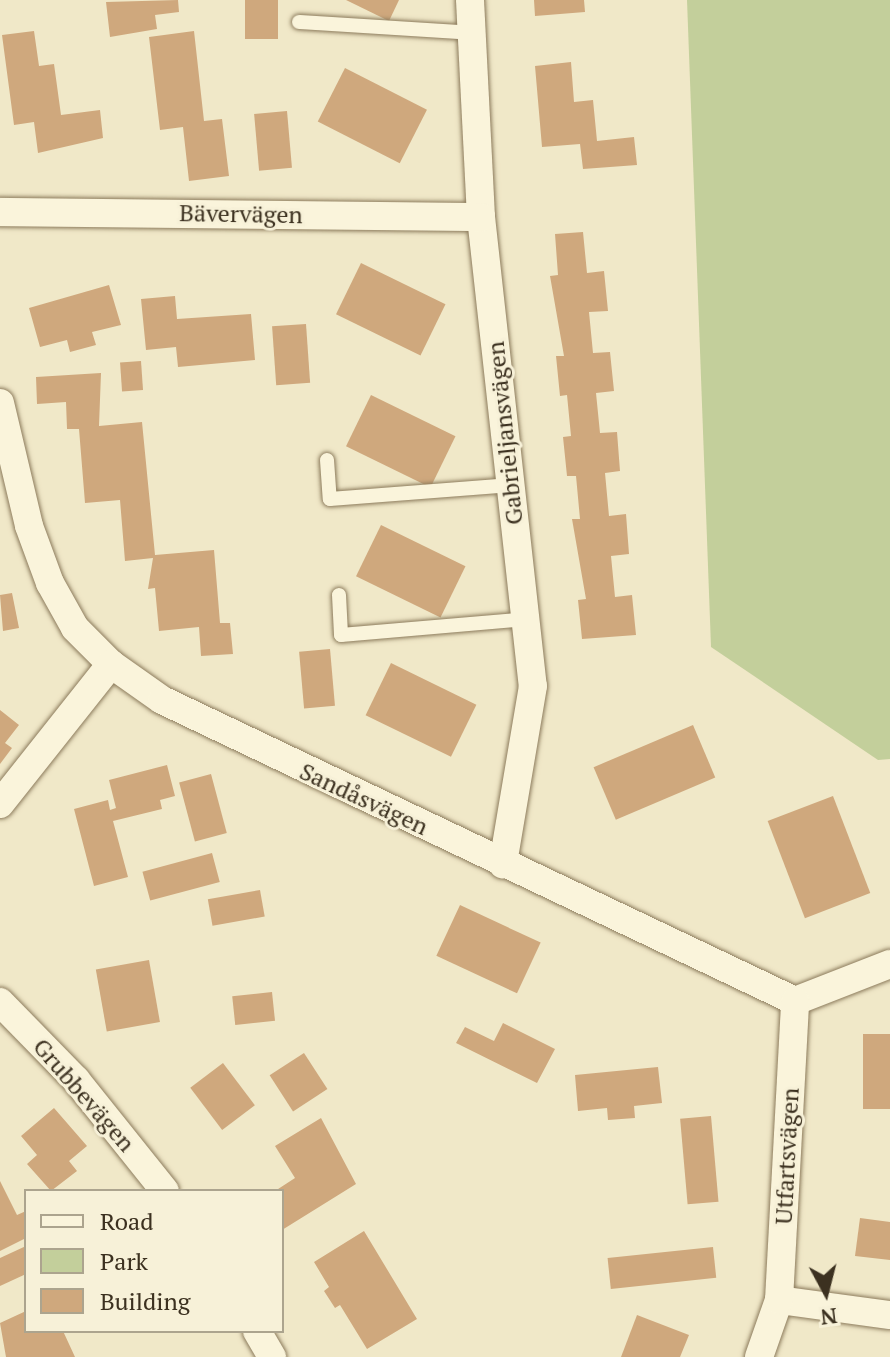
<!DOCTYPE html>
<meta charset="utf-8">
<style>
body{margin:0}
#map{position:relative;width:890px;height:1357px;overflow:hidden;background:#f0e8c8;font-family:"PT Serif",serif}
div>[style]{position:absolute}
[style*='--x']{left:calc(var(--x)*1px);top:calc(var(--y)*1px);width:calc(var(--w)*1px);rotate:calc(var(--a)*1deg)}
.green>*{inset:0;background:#c3cf9b}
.building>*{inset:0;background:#cfa87d;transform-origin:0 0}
.roads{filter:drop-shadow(0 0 2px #8c7b5c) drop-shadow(0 0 2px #8c7b5c)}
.service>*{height:14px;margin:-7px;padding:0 7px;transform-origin:7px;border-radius:7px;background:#faf4db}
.minor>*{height:28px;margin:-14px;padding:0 14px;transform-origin:14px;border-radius:14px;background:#faf4db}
span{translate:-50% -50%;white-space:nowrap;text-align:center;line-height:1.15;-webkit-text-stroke:6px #f7f1d8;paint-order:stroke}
.street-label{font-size:24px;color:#3c3120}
.legend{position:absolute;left:24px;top:1189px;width:260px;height:144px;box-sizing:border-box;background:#f7f1d8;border:2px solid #aca48e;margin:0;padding:10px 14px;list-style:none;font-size:24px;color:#3c3120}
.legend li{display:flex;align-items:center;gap:16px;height:40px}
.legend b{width:40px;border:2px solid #aca48e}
.north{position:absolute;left:786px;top:1253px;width:80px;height:80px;-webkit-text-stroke:6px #f7f1d8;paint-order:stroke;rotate:173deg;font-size:22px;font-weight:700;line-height:32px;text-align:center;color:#3c3120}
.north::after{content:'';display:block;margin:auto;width:28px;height:36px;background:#3c3120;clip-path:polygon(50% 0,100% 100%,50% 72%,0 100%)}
</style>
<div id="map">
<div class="green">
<i style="clip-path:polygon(687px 0,890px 0,890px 759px,878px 760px,711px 647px)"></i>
</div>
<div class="building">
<i style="clip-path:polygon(178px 0,179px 12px,155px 15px,157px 29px,110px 37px,106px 2px)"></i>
<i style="left:245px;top:0;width:33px;height:39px"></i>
<i style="clip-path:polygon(346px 0,399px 0,389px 21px)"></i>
<i style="clip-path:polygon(534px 0,584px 0,585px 12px,535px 16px)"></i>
<i style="clip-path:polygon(34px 31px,39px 66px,54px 64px,61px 115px,100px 110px,103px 138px,38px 153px,34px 122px,14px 125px,2px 35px)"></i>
<i style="clip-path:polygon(194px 31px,204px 121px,222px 119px,229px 176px,189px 181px,183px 127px,160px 130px,149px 37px)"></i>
<i style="clip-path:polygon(571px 62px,574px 102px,593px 100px,597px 141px,634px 137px,637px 165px,583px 169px,580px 144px,542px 147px,535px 66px)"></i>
<i style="left:345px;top:68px;width:92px;height:60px;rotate:27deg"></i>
<i style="left:287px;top:111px;width:57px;height:33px;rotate:85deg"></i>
<i style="clip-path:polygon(583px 232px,587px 273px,604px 271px,608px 311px,589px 312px,593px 353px,610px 352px,614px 391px,596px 393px,600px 433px,617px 432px,620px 471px,605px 473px,609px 516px,626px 514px,629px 554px,611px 556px,615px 597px,632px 595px,636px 635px,582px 639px,578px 600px,586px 599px,572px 519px,580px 519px,576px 476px,567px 476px,563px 437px,571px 436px,567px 395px,560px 396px,556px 356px,564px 356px,550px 276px,558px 275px,555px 234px)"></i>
<i style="left:361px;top:263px;width:94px;height:57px;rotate:26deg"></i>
<i style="clip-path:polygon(109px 285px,121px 325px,92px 332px,96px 345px,70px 352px,67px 340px,40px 347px,29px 308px)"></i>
<i style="clip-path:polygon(175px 296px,177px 319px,251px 314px,255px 360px,178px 367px,176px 347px,146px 350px,141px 299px)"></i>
<i style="left:306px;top:324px;width:59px;height:34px;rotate:86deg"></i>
<i style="left:141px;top:361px;width:29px;height:21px;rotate:86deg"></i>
<i style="clip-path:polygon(101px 373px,99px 426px,142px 422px,155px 555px,214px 550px,220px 623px,230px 623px,233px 654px,201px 656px,199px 627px,159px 631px,155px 588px,148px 589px,153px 558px,125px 561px,120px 500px,85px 503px,79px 429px,67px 429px,66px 402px,37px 404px,36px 377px)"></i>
<i style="left:371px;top:395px;width:94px;height:57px;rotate:26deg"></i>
<i style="left:381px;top:525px;width:94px;height:57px;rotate:26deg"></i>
<i style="clip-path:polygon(12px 593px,19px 628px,3px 631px,0 595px)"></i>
<i style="left:330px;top:649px;width:57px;height:31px;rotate:85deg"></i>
<i style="left:391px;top:663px;width:95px;height:58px;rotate:26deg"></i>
<i style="clip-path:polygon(0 710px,19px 725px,5px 743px,12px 748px,0 764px)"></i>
<i style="left:693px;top:725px;width:57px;height:108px;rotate:67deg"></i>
<i style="clip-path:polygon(167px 765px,175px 796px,160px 800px,162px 809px,113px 821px,128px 877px,94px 886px,74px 809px,108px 800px,110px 810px,116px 808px,109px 780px)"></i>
<i style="left:211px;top:774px;width:61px;height:33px;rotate:75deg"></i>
<i style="left:833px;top:796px;width:104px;height:70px;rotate:69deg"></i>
<i style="left:212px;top:853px;width:30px;height:72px;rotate:75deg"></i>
<i style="left:260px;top:890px;width:27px;height:53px;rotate:80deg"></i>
<i style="left:460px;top:905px;width:89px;height:56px;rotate:25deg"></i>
<i style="left:149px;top:960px;width:63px;height:54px;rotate:80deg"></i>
<i style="left:272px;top:992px;width:29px;height:40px;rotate:84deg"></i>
<i style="clip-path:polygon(503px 1023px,555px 1049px,537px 1083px,456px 1043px,465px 1027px,494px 1041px)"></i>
<i style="left:863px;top:1034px;width:27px;height:75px"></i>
<i style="left:304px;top:1053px;width:43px;height:41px;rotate:57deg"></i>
<i style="left:223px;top:1063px;width:53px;height:41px;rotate:53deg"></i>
<i style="clip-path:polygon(658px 1067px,662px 1103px,634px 1106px,635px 1118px,608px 1120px,607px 1108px,578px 1111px,575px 1075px)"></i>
<i style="clip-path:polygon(54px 1108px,87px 1146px,69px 1161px,77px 1171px,51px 1191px,27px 1164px,37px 1155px,21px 1136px)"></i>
<i style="left:711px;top:1116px;width:86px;height:31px;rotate:85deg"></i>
<i style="clip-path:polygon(321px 1118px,356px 1184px,282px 1230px,282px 1191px,275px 1191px,295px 1178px,275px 1146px)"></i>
<i style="clip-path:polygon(0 1181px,17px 1215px,26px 1211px,26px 1238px,0 1251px)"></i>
<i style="clip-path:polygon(860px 1218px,890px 1222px,890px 1260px,855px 1256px)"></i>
<i style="clip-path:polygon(364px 1231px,417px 1319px,367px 1349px,340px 1305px,335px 1308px,324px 1291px,329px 1287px,314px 1262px)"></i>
<i style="clip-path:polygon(26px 1246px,26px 1274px,0 1286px,0 1258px)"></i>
<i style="left:713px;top:1247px;width:31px;height:106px;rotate:84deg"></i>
<i style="clip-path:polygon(26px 1311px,26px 1331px,63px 1331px,75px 1357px,6px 1357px,0 1323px)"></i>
<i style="clip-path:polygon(637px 1315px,689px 1335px,680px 1357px,621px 1357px)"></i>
</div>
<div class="roads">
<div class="service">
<i style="--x:299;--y:22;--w:173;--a:3.6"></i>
<i style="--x:327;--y:460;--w:39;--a:86"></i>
<i style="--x:330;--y:499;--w:182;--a:-4.4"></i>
<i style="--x:339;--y:595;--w:40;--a:87.1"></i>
<i style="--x:341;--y:635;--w:186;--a:-4.9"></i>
</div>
<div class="minor">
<i style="--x:470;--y:0;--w:217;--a:87.1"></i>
<i style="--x:481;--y:217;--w:472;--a:83.7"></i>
<i style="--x:533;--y:686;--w:181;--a:99.6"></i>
<i style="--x:0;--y:212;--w:481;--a:0.6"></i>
<i style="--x:0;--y:403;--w:126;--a:76.7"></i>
<i style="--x:29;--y:526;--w:61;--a:69.8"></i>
<i style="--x:50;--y:583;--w:51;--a:60.9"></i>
<i style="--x:75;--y:628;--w:51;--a:45"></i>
<i style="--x:111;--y:664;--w:62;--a:35.2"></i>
<i style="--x:162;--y:700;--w:701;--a:25.43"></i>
<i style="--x:795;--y:1001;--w:102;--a:-21.3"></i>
<i style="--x:0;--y:804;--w:179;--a:-51.6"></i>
<i style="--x:0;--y:1002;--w:109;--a:45.7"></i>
<i style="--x:76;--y:1080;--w:142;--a:51.3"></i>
<i style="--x:779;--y:1300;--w:112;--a:7.7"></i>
<i style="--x:257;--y:1331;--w:30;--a:60"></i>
<i style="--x:759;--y:1357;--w:60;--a:-70.7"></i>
<i style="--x:779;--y:1300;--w:299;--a:-86.9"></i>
</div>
</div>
<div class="street-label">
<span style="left:241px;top:214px;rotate:1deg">Bävervägen</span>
<span style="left:505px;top:433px;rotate:-96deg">Gabrieljansvägen</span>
<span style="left:364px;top:799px;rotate:25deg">Sandåsvägen</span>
<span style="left:84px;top:1095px;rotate:49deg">Grubbevägen</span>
<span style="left:787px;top:1156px;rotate:-87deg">Utfartsvägen</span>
</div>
<ul class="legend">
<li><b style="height:10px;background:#faf4db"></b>Road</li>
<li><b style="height:22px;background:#c3cf9b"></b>Park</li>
<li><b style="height:22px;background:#cfa87d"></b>Building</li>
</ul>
<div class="north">N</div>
</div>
